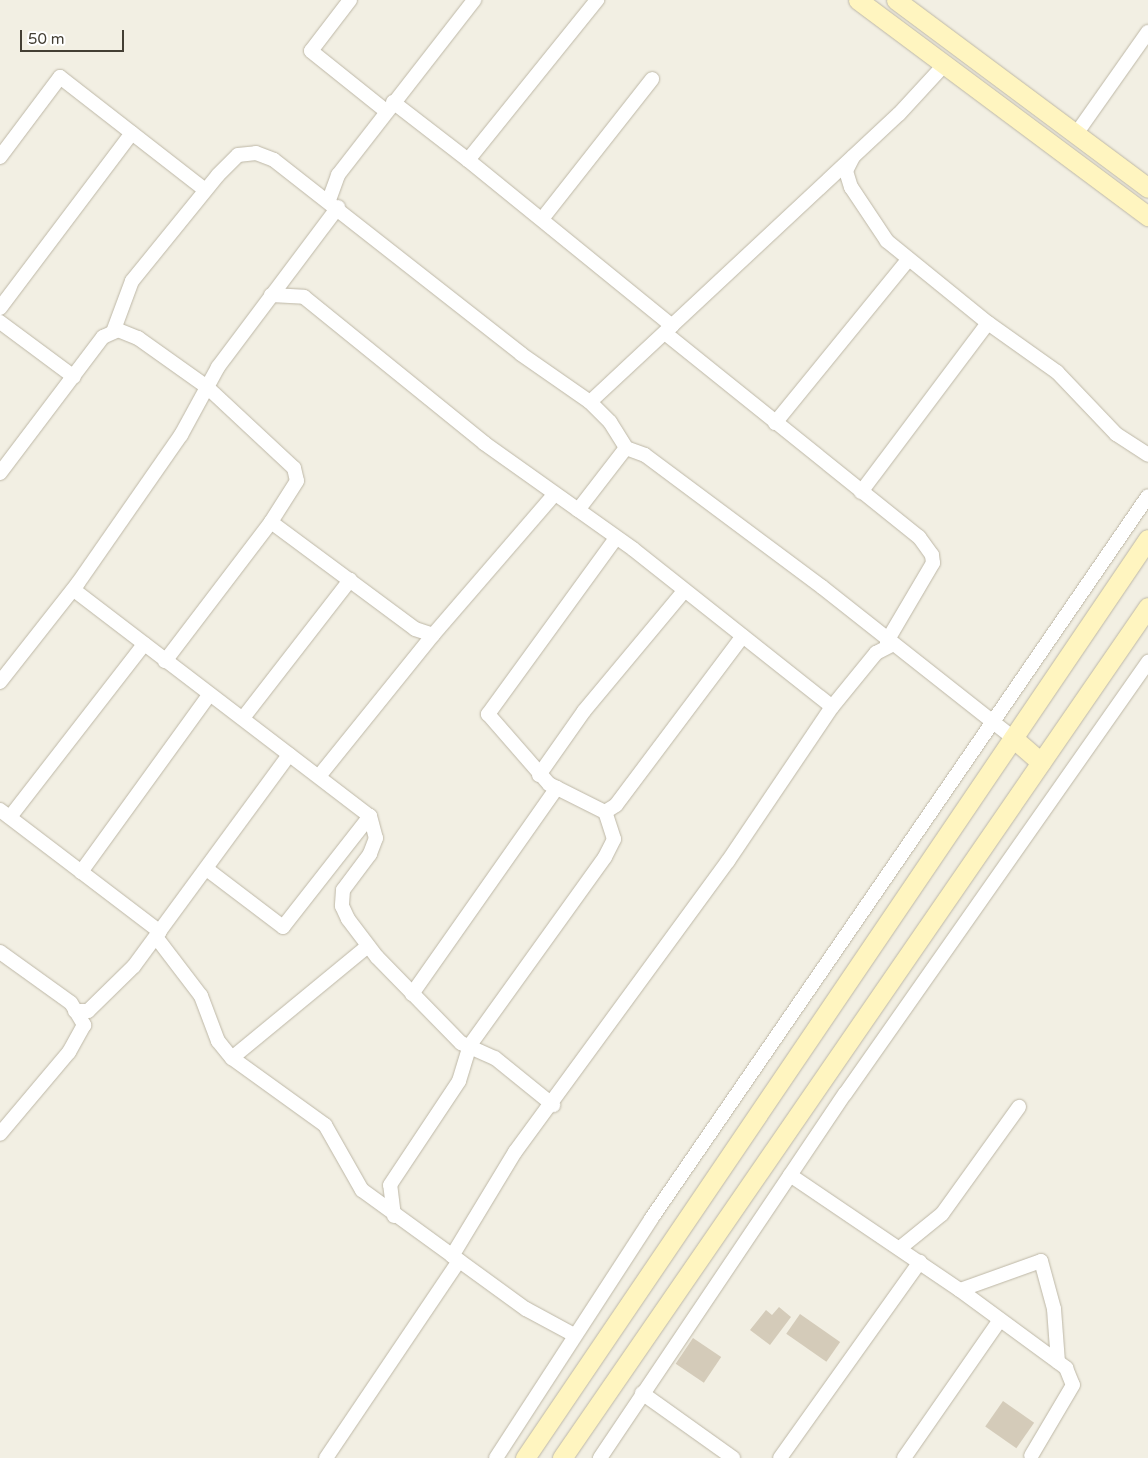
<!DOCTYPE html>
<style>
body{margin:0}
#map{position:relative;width:1148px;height:1458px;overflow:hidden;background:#f2efe3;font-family:"Varela Round",sans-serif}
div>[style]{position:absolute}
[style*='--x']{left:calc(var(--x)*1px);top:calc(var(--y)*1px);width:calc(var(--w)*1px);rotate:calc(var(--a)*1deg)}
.building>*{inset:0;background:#d4cbb9;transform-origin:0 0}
.roads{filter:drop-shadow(0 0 1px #bdb7a6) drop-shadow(0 0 1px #bdb7a6)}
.street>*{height:14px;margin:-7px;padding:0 7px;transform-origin:7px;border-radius:7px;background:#fff}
.secondary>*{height:19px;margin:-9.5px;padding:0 9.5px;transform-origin:9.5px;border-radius:9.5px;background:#fff5c0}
span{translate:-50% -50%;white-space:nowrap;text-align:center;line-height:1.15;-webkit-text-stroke:4px #fff;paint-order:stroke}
.scale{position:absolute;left:20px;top:30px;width:104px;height:22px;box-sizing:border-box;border:2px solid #443f34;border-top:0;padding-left:6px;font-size:15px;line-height:18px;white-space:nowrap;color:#443f34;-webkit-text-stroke:4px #fff;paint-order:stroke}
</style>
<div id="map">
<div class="building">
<i style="clip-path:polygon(779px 1307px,791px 1317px,770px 1345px,750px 1330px,766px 1310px,772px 1315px)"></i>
<i style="left:800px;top:1314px;width:49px;height:24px;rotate:35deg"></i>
<i style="left:693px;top:1338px;width:34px;height:31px;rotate:34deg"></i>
<i style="left:1003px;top:1401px;width:38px;height:31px;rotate:35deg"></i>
</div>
<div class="roads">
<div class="street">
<i style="--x:350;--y:0;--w:64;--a:127.4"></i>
<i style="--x:311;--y:51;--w:96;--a:38.7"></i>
<i style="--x:393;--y:102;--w:95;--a:37.7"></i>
<i style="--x:468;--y:160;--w:206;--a:-51.1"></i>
<i style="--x:1076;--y:134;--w:125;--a:-54.8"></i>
<i style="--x:0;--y:157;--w:100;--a:-53.1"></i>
<i style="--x:60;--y:77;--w:184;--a:37.9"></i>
<i style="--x:853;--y:157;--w:16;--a:117"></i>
<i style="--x:846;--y:171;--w:17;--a:73"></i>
<i style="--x:851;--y:187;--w:65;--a:56.3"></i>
<i style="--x:887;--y:241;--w:130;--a:39.1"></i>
<i style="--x:988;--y:323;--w:85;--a:35.4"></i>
<i style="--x:1057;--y:372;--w:86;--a:46.4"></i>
<i style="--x:1116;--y:434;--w:38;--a:33"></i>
<i style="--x:468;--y:160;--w:263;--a:39.1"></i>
<i style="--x:329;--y:200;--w:27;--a:-70"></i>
<i style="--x:338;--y:175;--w:222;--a:-52.1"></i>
<i style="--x:542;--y:219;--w:178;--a:-51.8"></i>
<i style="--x:271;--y:295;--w:33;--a:3"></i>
<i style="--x:304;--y:297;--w:232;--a:39"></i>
<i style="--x:484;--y:443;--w:183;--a:35.4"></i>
<i style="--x:633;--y:549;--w:254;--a:38.4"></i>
<i style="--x:0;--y:308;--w:219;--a:-53"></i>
<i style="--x:0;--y:322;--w:92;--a:36.6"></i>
<i style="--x:113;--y:332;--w:54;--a:-69.6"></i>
<i style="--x:132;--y:281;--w:136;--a:-50.9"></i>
<i style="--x:218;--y:175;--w:28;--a:-45"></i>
<i style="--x:238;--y:155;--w:18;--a:-6"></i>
<i style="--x:256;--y:153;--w:19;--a:21"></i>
<i style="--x:274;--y:160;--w:314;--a:38.1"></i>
<i style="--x:521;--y:354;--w:84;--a:34.8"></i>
<i style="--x:590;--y:402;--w:28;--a:45"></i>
<i style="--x:610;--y:422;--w:31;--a:58"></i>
<i style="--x:626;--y:448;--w:20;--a:20"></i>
<i style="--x:645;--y:455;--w:221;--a:36.7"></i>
<i style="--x:822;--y:587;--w:243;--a:38.3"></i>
<i style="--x:665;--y:333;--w:326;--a:38.8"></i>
<i style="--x:919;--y:537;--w:22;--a:54"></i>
<i style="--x:932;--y:555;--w:8;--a:83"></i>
<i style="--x:933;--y:563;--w:91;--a:120.5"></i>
<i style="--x:590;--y:402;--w:422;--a:-43"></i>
<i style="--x:899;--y:114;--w:67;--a:-47.4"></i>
<i style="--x:775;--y:423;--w:209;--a:-50.8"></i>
<i style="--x:0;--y:473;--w:171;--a:-52.9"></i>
<i style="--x:103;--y:337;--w:17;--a:-25"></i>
<i style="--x:118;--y:330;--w:22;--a:22"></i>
<i style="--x:138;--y:338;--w:85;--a:35.4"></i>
<i style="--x:207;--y:387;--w:119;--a:43"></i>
<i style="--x:294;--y:468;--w:13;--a:77"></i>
<i style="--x:297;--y:481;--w:49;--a:122.4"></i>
<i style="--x:271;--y:522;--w:175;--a:127.3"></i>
<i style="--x:861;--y:492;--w:211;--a:-53.1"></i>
<i style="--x:578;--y:510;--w:78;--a:-52.3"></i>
<i style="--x:271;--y:522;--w:179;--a:36.6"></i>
<i style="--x:415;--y:629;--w:19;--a:18"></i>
<i style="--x:616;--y:538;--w:218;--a:126"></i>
<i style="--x:488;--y:714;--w:93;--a:48.9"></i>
<i style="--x:549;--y:784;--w:63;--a:26.6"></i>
<i style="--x:605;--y:812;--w:13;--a:-32"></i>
<i style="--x:616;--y:805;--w:211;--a:-53.1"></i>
<i style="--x:74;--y:590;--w:372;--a:37.4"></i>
<i style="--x:370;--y:816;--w:141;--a:128.1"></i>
<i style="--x:283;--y:927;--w:94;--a:-142.8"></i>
<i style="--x:0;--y:682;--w:126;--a:-51.8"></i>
<i style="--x:78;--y:583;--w:180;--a:-55.2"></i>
<i style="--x:181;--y:435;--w:77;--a:-61.4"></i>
<i style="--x:218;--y:367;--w:200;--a:-53.1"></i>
<i style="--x:243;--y:718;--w:175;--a:-52.2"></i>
<i style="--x:320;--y:775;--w:180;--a:-51.1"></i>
<i style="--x:433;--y:635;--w:184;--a:-49.2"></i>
<i style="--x:539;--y:775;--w:78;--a:-54.9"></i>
<i style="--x:584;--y:711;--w:156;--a:-50.2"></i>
<i style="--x:0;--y:810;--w:201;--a:37.3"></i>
<i style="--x:370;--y:816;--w:23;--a:75"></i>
<i style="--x:376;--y:838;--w:17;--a:111"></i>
<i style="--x:370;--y:854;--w:45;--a:126.9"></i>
<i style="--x:343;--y:890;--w:16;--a:94"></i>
<i style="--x:342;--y:906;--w:14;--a:65"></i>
<i style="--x:348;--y:919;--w:48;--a:52.7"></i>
<i style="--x:377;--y:957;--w:120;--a:45.7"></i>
<i style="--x:461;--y:1043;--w:37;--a:24"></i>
<i style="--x:495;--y:1058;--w:75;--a:39"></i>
<i style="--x:10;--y:817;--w:219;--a:-52.2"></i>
<i style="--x:81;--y:872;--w:218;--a:-54.1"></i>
<i style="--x:156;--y:937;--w:74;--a:52.7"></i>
<i style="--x:201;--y:996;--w:48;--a:69.3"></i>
<i style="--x:218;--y:1041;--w:22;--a:51"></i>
<i style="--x:232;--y:1058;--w:115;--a:35.8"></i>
<i style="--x:325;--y:1125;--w:75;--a:60.4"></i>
<i style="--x:362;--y:1190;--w:203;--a:36"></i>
<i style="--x:526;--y:1309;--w:55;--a:28.4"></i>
<i style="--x:0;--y:952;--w:87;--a:35.7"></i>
<i style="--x:71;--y:1003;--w:26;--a:59"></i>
<i style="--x:84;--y:1025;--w:31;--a:119"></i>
<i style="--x:69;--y:1052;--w:107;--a:130.1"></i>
<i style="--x:412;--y:994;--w:252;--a:-54.9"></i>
<i style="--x:75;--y:1011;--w:13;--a:0"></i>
<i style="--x:88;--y:1011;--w:64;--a:-44.4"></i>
<i style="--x:134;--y:966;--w:262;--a:-53.7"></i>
<i style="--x:232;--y:1058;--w:176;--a:-39.5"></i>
<i style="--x:790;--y:1175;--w:205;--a:34.1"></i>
<i style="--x:960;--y:1290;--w:132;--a:36.3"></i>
<i style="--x:1066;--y:1368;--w:18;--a:68"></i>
<i style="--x:1073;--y:1385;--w:82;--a:120.6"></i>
<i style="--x:394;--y:1216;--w:31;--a:-97"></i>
<i style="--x:390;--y:1185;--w:125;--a:-56.4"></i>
<i style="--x:459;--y:1081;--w:38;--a:-73"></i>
<i style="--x:470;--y:1045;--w:231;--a:-54.3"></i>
<i style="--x:605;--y:857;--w:20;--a:-63"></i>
<i style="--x:614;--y:839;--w:28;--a:-108"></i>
<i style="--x:900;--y:1248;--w:54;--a:-39"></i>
<i style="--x:942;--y:1214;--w:132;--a:-54.3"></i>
<i style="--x:452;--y:1256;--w:122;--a:-58.8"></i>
<i style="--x:515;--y:1152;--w:361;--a:-53.8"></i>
<i style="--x:728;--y:861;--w:186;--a:-56"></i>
<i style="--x:832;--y:707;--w:70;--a:-50.8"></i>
<i style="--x:876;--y:653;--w:18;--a:-27"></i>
<i style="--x:960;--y:1290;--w:86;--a:-19.7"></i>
<i style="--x:1041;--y:1261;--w:50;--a:74.8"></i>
<i style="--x:1054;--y:1309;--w:53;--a:85.7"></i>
<i style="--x:642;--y:1393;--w:112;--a:35.5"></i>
<i style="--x:326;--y:1458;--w:238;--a:-56"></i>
<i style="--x:496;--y:1458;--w:285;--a:-57"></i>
<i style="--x:651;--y:1219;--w:877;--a:-55.49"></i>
<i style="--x:600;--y:1458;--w:439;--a:-56.1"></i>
<i style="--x:845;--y:1094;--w:528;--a:-54.95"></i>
<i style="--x:780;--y:1458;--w:241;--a:-54.5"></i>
<i style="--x:904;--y:1458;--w:168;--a:-55.2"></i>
</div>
<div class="secondary">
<i style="--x:858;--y:0;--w:362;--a:36.7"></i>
<i style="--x:896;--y:0;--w:314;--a:36.7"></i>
<i style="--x:1013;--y:738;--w:37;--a:41"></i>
<i style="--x:525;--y:1458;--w:1110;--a:-55.87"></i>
<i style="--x:562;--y:1458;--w:1033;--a:-55.45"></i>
</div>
</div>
<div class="scale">50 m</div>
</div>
